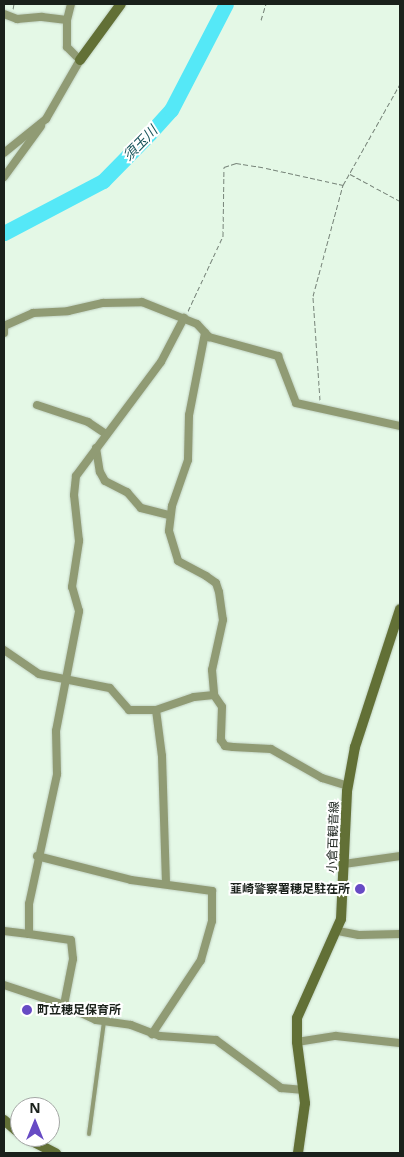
<!DOCTYPE html>
<meta charset="utf-8">
<style>
body{margin:0}
#map{position:relative;width:404px;height:1157px;overflow:hidden;background:#e4f8e6;font-family:"Open Sans","Noto Sans JP",sans-serif}
div>[style]{position:absolute}
[style*='--x']{left:calc(var(--x)*1px);top:calc(var(--y)*1px);width:calc(var(--w)*1px);rotate:calc(var(--a)*1deg)}
.river>*{height:15px;margin:-7.5px;padding:0 7.5px;transform-origin:7.5px;border-radius:7.5px;background:#55e8f7}
.path>*{height:1px;margin-top:-0.5px;transform-origin:0;background:repeating-linear-gradient(90deg,#778479 0 5px,transparent 0 7.5px)}
.roads{filter:drop-shadow(0 0 1px #c0d1c1) drop-shadow(0 0 1px #c0d1c1)}
.lane>*{height:4px;margin:-2px;padding:0 2px;transform-origin:2px;border-radius:2px;background:#909b74}
.street>*{height:8px;margin:-4px;padding:0 4px;transform-origin:4px;border-radius:4px;background:#909b74}
.secondary>*{height:10px;margin:-5px;padding:0 5px;transform-origin:5px;border-radius:5px;background:#627036}
.dots>*{width:14px;height:14px;translate:-50% -50%;box-sizing:border-box;border:2px solid #fff;border-radius:50%}
span{translate:-50% -50%;white-space:nowrap;text-align:center;line-height:1.15;-webkit-text-stroke:4px #fff;paint-order:stroke}
.street-label{font-size:12px;color:#1a211b}
.poi-label{font-size:12px;color:#1a211b;font-weight:700}
.right{translate:-100% -50%;text-align:right}
.left{translate:0 -50%;text-align:left}
.water-label{font-size:14px;color:#18565c;font-style:italic}
.frame{position:absolute;inset:0;border:5px solid #1a211b;pointer-events:none}
.north{position:absolute;left:10px;top:1097px;width:50px;height:50px;box-sizing:border-box;background:#fff;border:1px solid #a3a6a4;border-radius:50%;rotate:0deg;font-size:14px;font-weight:700;line-height:20px;text-align:center;color:#1a211b}
.north::after{content:'';display:block;margin:auto;width:18px;height:22px;background:#674bc4;clip-path:polygon(50% 0,100% 100%,50% 72%,0 100%)}
</style>
<div id="map">
<div class="river">
<i style="--x:4;--y:233;--w:112;--a:-27.7"></i>
<i style="--x:103;--y:181;--w:67;--a:-45.6"></i>
<i style="--x:150;--y:133;--w:31;--a:-48"></i>
<i style="--x:171;--y:110;--w:119;--a:-62.6"></i>
</div>
<div class="path">
<i style="--x:13;--y:9;--w:5;--a:-79"></i>
<i style="--x:261;--y:20;--w:17;--a:-73"></i>
<i style="--x:350;--y:174;--w:57;--a:28.4"></i>
<i style="--x:188;--y:311;--w:83;--a:-65"></i>
<i style="--x:223;--y:236;--w:69;--a:-89.2"></i>
<i style="--x:224;--y:167;--w:13;--a:-18"></i>
<i style="--x:236;--y:163;--w:30;--a:9"></i>
<i style="--x:266;--y:168;--w:79;--a:12.4"></i>
<i style="--x:320;--y:400;--w:104;--a:-93.9"></i>
<i style="--x:313;--y:296;--w:115;--a:-74.9"></i>
<i style="--x:343;--y:185;--w:116;--a:-60.6"></i>
</div>
<div class="roads">
<div class="lane">
<i style="--x:89;--y:1134;--w:114;--a:-82.4"></i>
</div>
<div class="street">
<i style="--x:4;--y:14;--w:14;--a:21"></i>
<i style="--x:17;--y:19;--w:25;--a:-5"></i>
<i style="--x:42;--y:17;--w:25;--a:7"></i>
<i style="--x:67;--y:20;--w:27;--a:90"></i>
<i style="--x:67;--y:47;--w:18;--a:45"></i>
<i style="--x:80;--y:60;--w:68;--a:120"></i>
<i style="--x:46;--y:119;--w:54;--a:141"></i>
<i style="--x:67;--y:20;--w:16;--a:-76"></i>
<i style="--x:4;--y:177;--w:63;--a:-54"></i>
<i style="--x:4;--y:333;--w:7;--a:-90"></i>
<i style="--x:4;--y:326;--w:32;--a:-24"></i>
<i style="--x:33;--y:313;--w:35;--a:-3"></i>
<i style="--x:68;--y:311;--w:36;--a:-13"></i>
<i style="--x:103;--y:303;--w:39;--a:-1"></i>
<i style="--x:142;--y:302;--w:59;--a:21.8"></i>
<i style="--x:197;--y:324;--w:18;--a:47"></i>
<i style="--x:209;--y:337;--w:72;--a:15.4"></i>
<i style="--x:278;--y:356;--w:50;--a:69"></i>
<i style="--x:296;--y:403;--w:107;--a:12.5"></i>
<i style="--x:205;--y:333;--w:84;--a:101"></i>
<i style="--x:189;--y:415;--w:45;--a:91.3"></i>
<i style="--x:188;--y:460;--w:49;--a:109.2"></i>
<i style="--x:172;--y:506;--w:25;--a:97"></i>
<i style="--x:169;--y:531;--w:31;--a:73"></i>
<i style="--x:178;--y:561;--w:32;--a:28"></i>
<i style="--x:206;--y:576;--w:12;--a:35"></i>
<i style="--x:216;--y:583;--w:9;--a:72"></i>
<i style="--x:219;--y:592;--w:28;--a:82"></i>
<i style="--x:223;--y:620;--w:51;--a:102.4"></i>
<i style="--x:212;--y:670;--w:25;--a:85"></i>
<i style="--x:214;--y:695;--w:14;--a:56"></i>
<i style="--x:222;--y:707;--w:33;--a:92"></i>
<i style="--x:221;--y:740;--w:7;--a:56"></i>
<i style="--x:225;--y:746;--w:8;--a:7"></i>
<i style="--x:233;--y:747;--w:38;--a:3"></i>
<i style="--x:271;--y:749;--w:59;--a:29.6"></i>
<i style="--x:322;--y:778;--w:27;--a:17"></i>
<i style="--x:37;--y:405;--w:54;--a:18.4"></i>
<i style="--x:88;--y:422;--w:22;--a:34"></i>
<i style="--x:96;--y:448;--w:24;--a:81"></i>
<i style="--x:100;--y:472;--w:10;--a:61"></i>
<i style="--x:105;--y:481;--w:25;--a:27"></i>
<i style="--x:127;--y:492;--w:21;--a:49"></i>
<i style="--x:141;--y:508;--w:29;--a:14"></i>
<i style="--x:4;--y:650;--w:42;--a:34.4"></i>
<i style="--x:39;--y:674;--w:72;--a:11.2"></i>
<i style="--x:110;--y:688;--w:29;--a:49"></i>
<i style="--x:129;--y:710;--w:27;--a:0"></i>
<i style="--x:156;--y:710;--w:40;--a:-18.9"></i>
<i style="--x:194;--y:697;--w:20;--a:-6"></i>
<i style="--x:156;--y:710;--w:46;--a:82.6"></i>
<i style="--x:162;--y:756;--w:128;--a:88.2"></i>
<i style="--x:37;--y:856;--w:97;--a:14.3"></i>
<i style="--x:131;--y:880;--w:82;--a:7.7"></i>
<i style="--x:212;--y:891;--w:30;--a:90"></i>
<i style="--x:212;--y:921;--w:41;--a:105.8"></i>
<i style="--x:201;--y:960;--w:89;--a:123.5"></i>
<i style="--x:344;--y:864;--w:57;--a:-8.1"></i>
<i style="--x:4;--y:931;--w:25;--a:7"></i>
<i style="--x:29;--y:934;--w:30;--a:-90"></i>
<i style="--x:29;--y:904;--w:133;--a:-77.8"></i>
<i style="--x:57;--y:774;--w:43;--a:-91.3"></i>
<i style="--x:56;--y:731;--w:122;--a:-79.1"></i>
<i style="--x:79;--y:611;--w:25;--a:-106"></i>
<i style="--x:72;--y:587;--w:47;--a:-81.3"></i>
<i style="--x:79;--y:541;--w:46;--a:-96.2"></i>
<i style="--x:74;--y:495;--w:19;--a:-84"></i>
<i style="--x:76;--y:476;--w:142;--a:-53.3"></i>
<i style="--x:161;--y:362;--w:50;--a:-62.4"></i>
<i style="--x:338;--y:931;--w:21;--a:11"></i>
<i style="--x:359;--y:935;--w:41;--a:-1.4"></i>
<i style="--x:29;--y:934;--w:42;--a:8.1"></i>
<i style="--x:71;--y:940;--w:19;--a:84"></i>
<i style="--x:73;--y:959;--w:47;--a:101.1"></i>
<i style="--x:4;--y:985;--w:63;--a:18.4"></i>
<i style="--x:64;--y:1005;--w:35;--a:25"></i>
<i style="--x:96;--y:1020;--w:35;--a:8"></i>
<i style="--x:131;--y:1025;--w:31;--a:21"></i>
<i style="--x:160;--y:1036;--w:56;--a:4.1"></i>
<i style="--x:216;--y:1040;--w:81;--a:36.4"></i>
<i style="--x:281;--y:1088;--w:23;--a:5"></i>
<i style="--x:297;--y:1042;--w:39;--a:-9"></i>
<i style="--x:336;--y:1036;--w:64;--a:6.2"></i>
</div>
<div class="secondary">
<i style="--x:80;--y:60;--w:69;--a:-53.8"></i>
<i style="--x:4;--y:1120;--w:21;--a:41"></i>
<i style="--x:24;--y:1137;--w:36;--a:27"></i>
<i style="--x:298;--y:1153;--w:50;--a:-82"></i>
<i style="--x:305;--y:1103;--w:62;--a:-97.5"></i>
<i style="--x:297;--y:1042;--w:24;--a:-90"></i>
<i style="--x:297;--y:1018;--w:108;--a:-66"></i>
<i style="--x:341;--y:919;--w:128;--a:-87.3"></i>
<i style="--x:347;--y:791;--w:45;--a:-79.7"></i>
<i style="--x:355;--y:747;--w:145;--a:-71.9"></i>
</div>
</div>
<div class="dots">
<i style="left:360px;top:889px;background:#674bc4"></i>
<i style="left:27px;top:1010px;background:#674bc4"></i>
</div>
<div class="street-label">
<span style="left:333px;top:837px;rotate:-88deg">小倉百観音線</span>
</div>
<div class="poi-label">
<span class="right" style="left:350px;top:889px">韮崎警察署穂足駐在所</span>
<span class="left" style="left:37px;top:1010px">町立穂足保育所</span>
</div>
<div class="water-label">
<span style="left:140px;top:143px;rotate:-46deg">須玉川</span>
</div>
<div class="frame"></div>
<div class="north">N</div>
</div>
